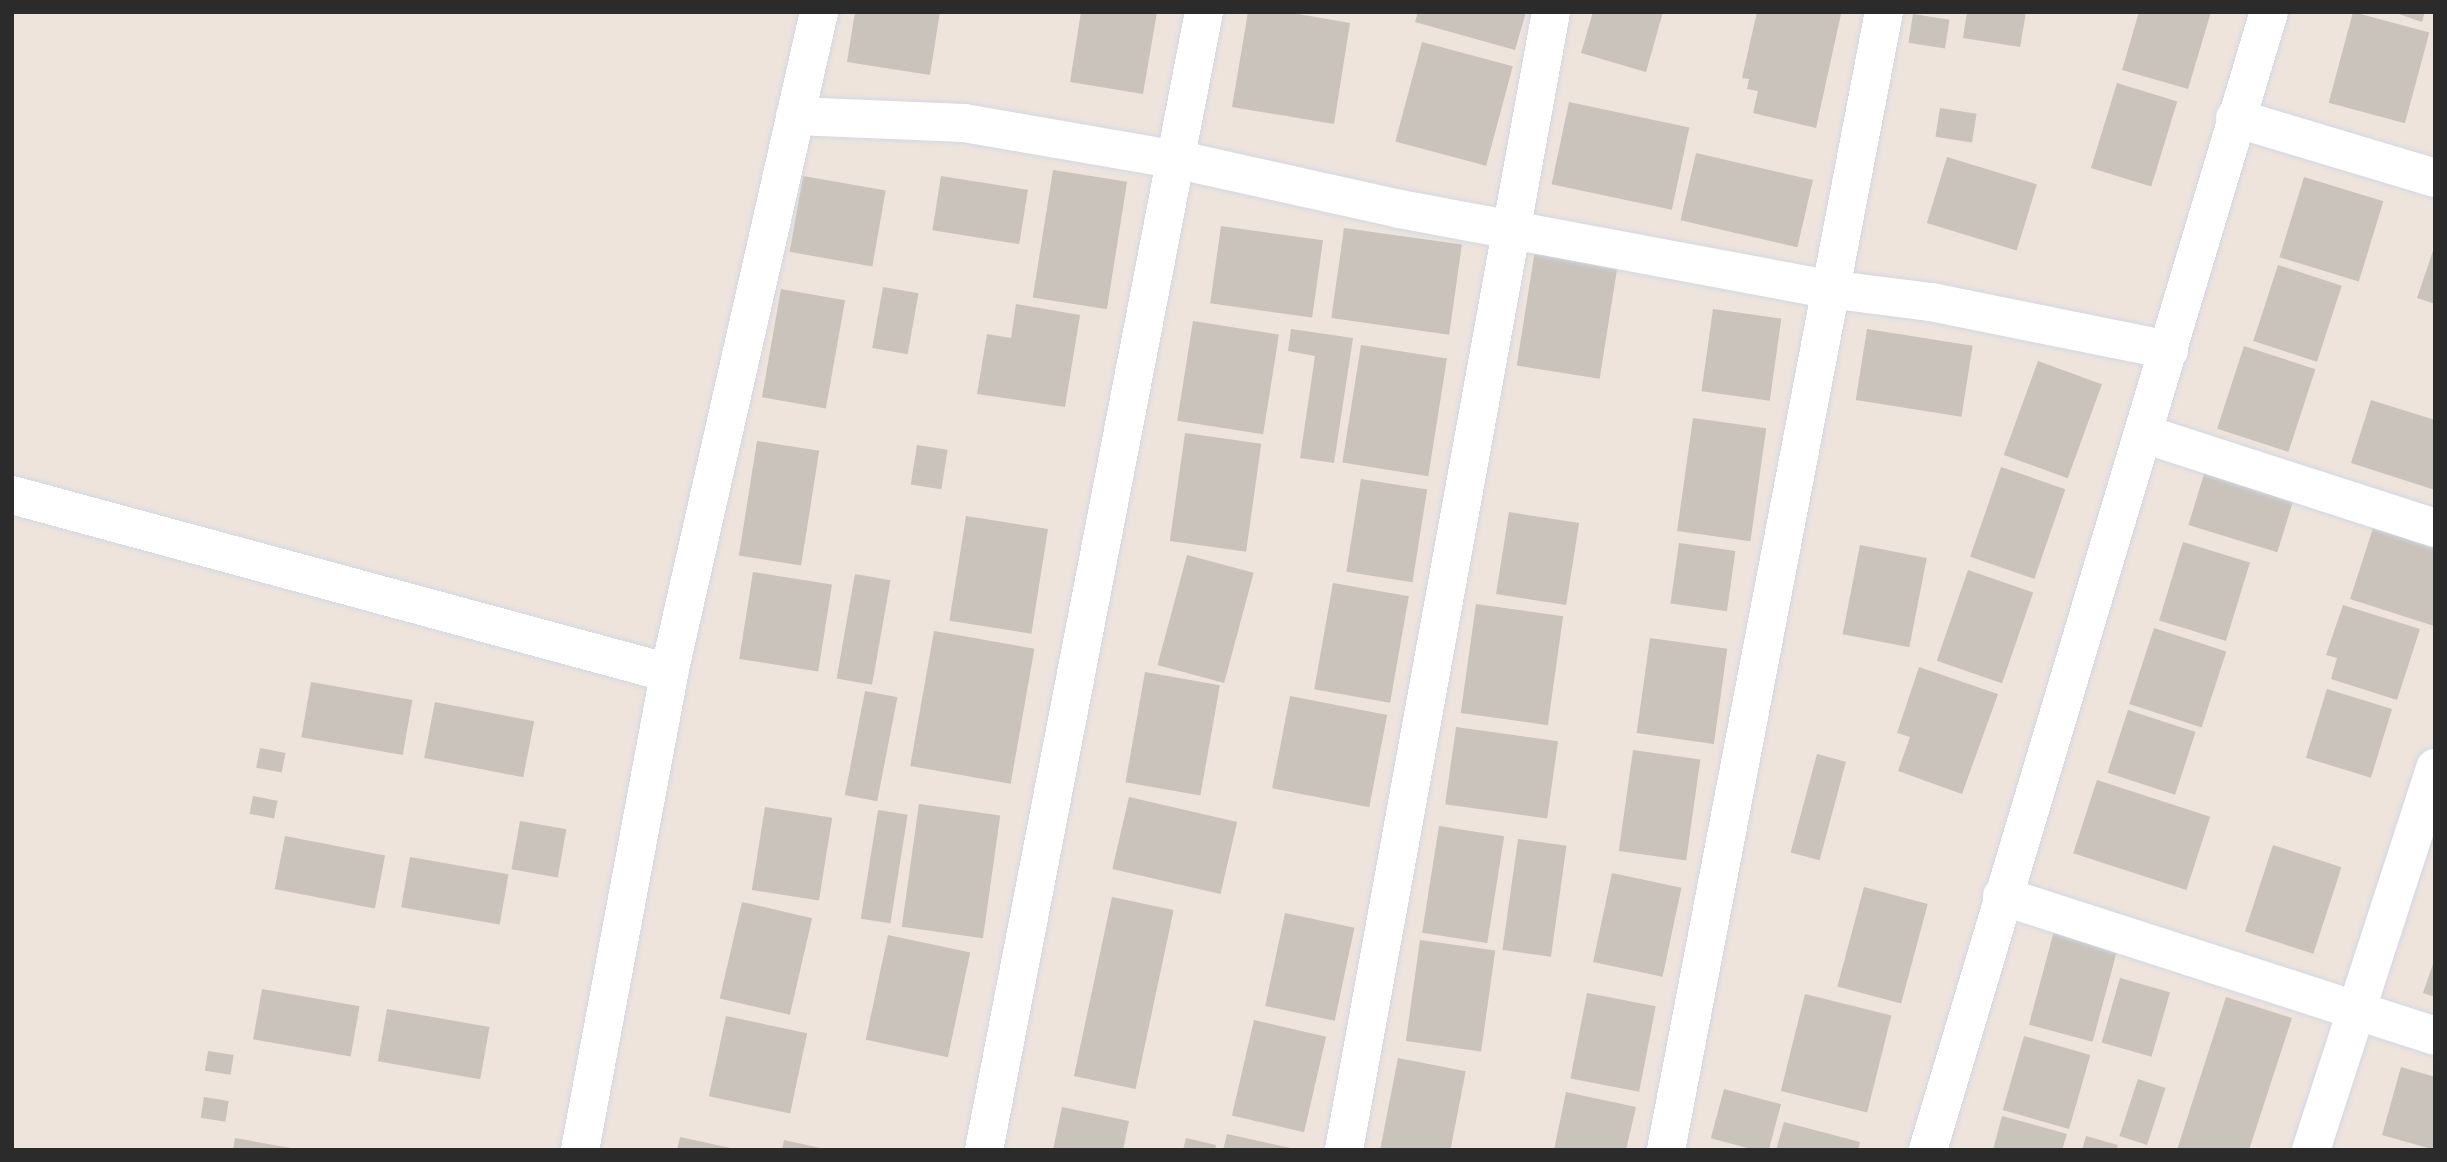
<!DOCTYPE html>
<style>
body{margin:0}
#map{position:relative;width:2447px;height:1162px;overflow:hidden;background:#eee4dc;font-family:"PT Sans Narrow",sans-serif}
div>[style]{position:absolute}
[style*='--x']{left:calc(var(--x)*1px);top:calc(var(--y)*1px);width:calc(var(--w)*1px);rotate:calc(var(--a)*1deg)}
.building>*{inset:0;background:#c9c3bb;transform-origin:0 0}
.roads{filter:drop-shadow(0 0 2px #d1d7e5) drop-shadow(0 0 2px #d1d7e5)}
.minor>*{height:38px;margin:-19px;padding:0 19px;transform-origin:19px;border-radius:19px;background:#fff}
.tertiary>*{height:38px;margin:-19px;padding:0 19px;transform-origin:19px;border-radius:19px;background:#fff}
span{translate:-50% -50%;white-space:nowrap;text-align:center;line-height:1.15;-webkit-text-stroke:6px #fff;paint-order:stroke}
.frame{position:absolute;inset:0;border:14px solid #2b2b2b;pointer-events:none}
</style>
<div id="map">
<div class="building">
<i style="clip-path:polygon(855px 12px,940px 12px,930px 75px,847px 62px)"></i>
<i style="clip-path:polygon(1081px 12px,1157px 12px,1143px 94px,1070px 82px)"></i>
<i style="clip-path:polygon(1248px 12px,1287px 12px,1350px 23px,1334px 124px,1232px 107px)"></i>
<i style="clip-path:polygon(1418px 12px,1526px 12px,1515px 50px,1415px 22px)"></i>
<i style="clip-path:polygon(1593px 12px,1663px 12px,1646px 72px,1581px 53px)"></i>
<i style="clip-path:polygon(1757px 12px,1841px 14px,1816px 128px,1753px 113px,1758px 91px,1747px 89px,1749px 79px,1742px 78px)"></i>
<i style="clip-path:polygon(1967px 12px,2026px 12px,2020px 47px,1963px 38px)"></i>
<i style="clip-path:polygon(2139px 12px,2211px 12px,2188px 89px,2122px 70px)"></i>
<i style="left:2353px;top:12px;width:79px;height:94px;rotate:15deg"></i>
<i style="clip-path:polygon(2393px 12px,2425px 12px,2422px 22px)"></i>
<i style="left:1913px;top:14px;width:37px;height:29px;rotate:9deg"></i>
<i style="left:1422px;top:42px;width:94px;height:103px;rotate:15deg"></i>
<i style="left:2117px;top:83px;width:63px;height:89px;rotate:17deg"></i>
<i style="left:1569px;top:102px;width:123px;height:84px;rotate:12deg"></i>
<i style="left:1940px;top:108px;width:37px;height:29px;rotate:9deg"></i>
<i style="left:1696px;top:153px;width:120px;height:69px;rotate:13deg"></i>
<i style="left:1947px;top:157px;width:94px;height:69px;rotate:17deg"></i>
<i style="left:1053px;top:170px;width:75px;height:129px;rotate:9deg"></i>
<i style="left:803px;top:176px;width:84px;height:77px;rotate:10deg"></i>
<i style="left:941px;top:176px;width:88px;height:55px;rotate:9deg"></i>
<i style="left:2304px;top:177px;width:83px;height:84px;rotate:17deg"></i>
<i style="left:1221px;top:226px;width:103px;height:78px;rotate:8deg"></i>
<i style="left:1344px;top:228px;width:119px;height:91px;rotate:8deg"></i>
<i style="clip-path:polygon(2435px 245px,2435px 304px,2417px 298px)"></i>
<i style="left:1535px;top:250px;width:84px;height:117px;rotate:9deg"></i>
<i style="left:2278px;top:265px;width:67px;height:80px;rotate:18deg"></i>
<i style="left:883px;top:287px;width:36px;height:62px;rotate:10deg"></i>
<i style="left:781px;top:289px;width:65px;height:110px;rotate:10deg"></i>
<i style="clip-path:polygon(1016px 304px,1080px 315px,1065px 407px,977px 394px,987px 334px,1011px 338px)"></i>
<i style="left:1713px;top:309px;width:69px;height:83px;rotate:8deg"></i>
<i style="left:1193px;top:321px;width:87px;height:101px;rotate:9deg"></i>
<i style="clip-path:polygon(1291px 329px,1353px 338px,1334px 463px,1300px 458px,1315px 356px,1288px 351px)"></i>
<i style="left:1867px;top:329px;width:107px;height:72px;rotate:9deg"></i>
<i style="left:1361px;top:345px;width:87px;height:119px;rotate:9deg"></i>
<i style="left:2244px;top:346px;width:75px;height:87px;rotate:18deg"></i>
<i style="left:2038px;top:361px;width:68px;height:100px;rotate:20deg"></i>
<i style="clip-path:polygon(2371px 400px,2435px 420px,2435px 490px,2351px 463px)"></i>
<i style="left:1693px;top:418px;width:74px;height:114px;rotate:8deg"></i>
<i style="left:1185px;top:433px;width:77px;height:109px;rotate:8deg"></i>
<i style="left:757px;top:441px;width:63px;height:116px;rotate:9deg"></i>
<i style="left:917px;top:445px;width:31px;height:40px;rotate:9deg"></i>
<i style="left:2208px;top:461px;width:93px;height:67px;rotate:17deg"></i>
<i style="left:2001px;top:467px;width:68px;height:95px;rotate:19deg"></i>
<i style="left:1361px;top:479px;width:67px;height:94px;rotate:9deg"></i>
<i style="left:1509px;top:512px;width:71px;height:83px;rotate:9deg"></i>
<i style="left:966px;top:516px;width:83px;height:106px;rotate:9deg"></i>
<i style="clip-path:polygon(2377px 516px,2435px 535px,2434px 626px,2350px 599px)"></i>
<i style="left:2183px;top:542px;width:70px;height:82px;rotate:17deg"></i>
<i style="left:1679px;top:543px;width:57px;height:61px;rotate:8deg"></i>
<i style="left:1860px;top:545px;width:68px;height:91px;rotate:11deg"></i>
<i style="left:1187px;top:555px;width:69px;height:114px;rotate:15deg"></i>
<i style="left:1968px;top:570px;width:69px;height:96px;rotate:19deg"></i>
<i style="left:753px;top:572px;width:80px;height:88px;rotate:9deg"></i>
<i style="left:855px;top:574px;width:36px;height:106px;rotate:10deg"></i>
<i style="left:1333px;top:583px;width:77px;height:108px;rotate:10deg"></i>
<i style="left:1476px;top:604px;width:88px;height:110px;rotate:8deg"></i>
<i style="clip-path:polygon(2343px 605px,2420px 629px,2397px 700px,2331px 679px,2337px 658px,2326px 655px)"></i>
<i style="left:2154px;top:628px;width:76px;height:80px;rotate:18deg"></i>
<i style="left:934px;top:631px;width:102px;height:137px;rotate:10deg"></i>
<i style="left:1650px;top:638px;width:78px;height:96px;rotate:8deg"></i>
<i style="clip-path:polygon(1919px 667px,1998px 694px,1962px 794px,1898px 771px,1910px 737px,1897px 733px)"></i>
<i style="left:1145px;top:672px;width:76px;height:112px;rotate:10deg"></i>
<i style="left:311px;top:682px;width:103px;height:56px;rotate:10deg"></i>
<i style="left:2327px;top:689px;width:68px;height:72px;rotate:17deg"></i>
<i style="left:865px;top:691px;width:33px;height:106px;rotate:11deg"></i>
<i style="left:1290px;top:696px;width:99px;height:94px;rotate:11deg"></i>
<i style="left:435px;top:702px;width:101px;height:57px;rotate:11deg"></i>
<i style="left:2128px;top:710px;width:71px;height:66px;rotate:18deg"></i>
<i style="left:1456px;top:727px;width:103px;height:78px;rotate:8deg"></i>
<i style="left:260px;top:748px;width:26px;height:20px;rotate:11deg"></i>
<i style="left:1633px;top:750px;width:68px;height:102px;rotate:8deg"></i>
<i style="left:1817px;top:754px;width:30px;height:102px;rotate:15deg"></i>
<i style="left:2097px;top:780px;width:119px;height:77px;rotate:18deg"></i>
<i style="left:253px;top:796px;width:25px;height:18px;rotate:11deg"></i>
<i style="left:1129px;top:797px;width:111px;height:74px;rotate:13deg"></i>
<i style="left:919px;top:804px;width:82px;height:124px;rotate:8deg"></i>
<i style="left:765px;top:807px;width:68px;height:84px;rotate:9deg"></i>
<i style="left:878px;top:810px;width:30px;height:110px;rotate:9deg"></i>
<i style="left:520px;top:821px;width:47px;height:49px;rotate:10deg"></i>
<i style="left:1439px;top:826px;width:66px;height:108px;rotate:9deg"></i>
<i style="left:285px;top:836px;width:102px;height:54px;rotate:11deg"></i>
<i style="left:1518px;top:839px;width:49px;height:112px;rotate:8deg"></i>
<i style="left:2273px;top:845px;width:72px;height:91px;rotate:18deg"></i>
<i style="left:410px;top:857px;width:100px;height:51px;rotate:10deg"></i>
<i style="left:1612px;top:873px;width:71px;height:91px;rotate:12deg"></i>
<i style="left:1864px;top:887px;width:66px;height:103px;rotate:15deg"></i>
<i style="left:1112px;top:897px;width:63px;height:183px;rotate:12deg"></i>
<i style="left:742px;top:902px;width:72px;height:99px;rotate:13deg"></i>
<i style="left:1285px;top:913px;width:71px;height:95px;rotate:12deg"></i>
<i style="left:2054px;top:931px;width:66px;height:97px;rotate:15deg"></i>
<i style="left:888px;top:935px;width:84px;height:107px;rotate:12deg"></i>
<i style="left:1420px;top:940px;width:76px;height:102px;rotate:8deg"></i>
<i style="clip-path:polygon(2435px 958px,2435px 997px,2423px 993px)"></i>
<i style="left:2120px;top:978px;width:52px;height:67px;rotate:16deg"></i>
<i style="left:262px;top:989px;width:99px;height:51px;rotate:10deg"></i>
<i style="left:1587px;top:993px;width:70px;height:87px;rotate:11deg"></i>
<i style="left:1805px;top:994px;width:89px;height:100px;rotate:14deg"></i>
<i style="clip-path:polygon(2226px 997px,2292px 1018px,2249px 1150px,2177px 1150px)"></i>
<i style="left:387px;top:1009px;width:104px;height:53px;rotate:10deg"></i>
<i style="left:726px;top:1016px;width:83px;height:82px;rotate:12deg"></i>
<i style="left:1254px;top:1020px;width:74px;height:98px;rotate:13deg"></i>
<i style="left:2024px;top:1036px;width:69px;height:77px;rotate:16deg"></i>
<i style="left:208px;top:1051px;width:26px;height:20px;rotate:9deg"></i>
<i style="left:1398px;top:1058px;width:69px;height:92px;rotate:11deg"></i>
<i style="clip-path:polygon(2401px 1067px,2435px 1077px,2435px 1150px,2382px 1135px)"></i>
<i style="left:2138px;top:1079px;width:29px;height:60px;rotate:18deg"></i>
<i style="left:1724px;top:1089px;width:59px;height:51px;rotate:15deg"></i>
<i style="clip-path:polygon(1566px 1092px,1636px 1107px,1626px 1150px,1554px 1150px)"></i>
<i style="left:204px;top:1097px;width:25px;height:21px;rotate:9deg"></i>
<i style="clip-path:polygon(1062px 1107px,1129px 1121px,1123px 1150px,1053px 1150px)"></i>
<i style="clip-path:polygon(2002px 1116px,2067px 1134px,2062px 1150px,1993px 1150px)"></i>
<i style="clip-path:polygon(1784px 1122px,1860px 1142px,1858px 1150px,1776px 1150px)"></i>
<i style="clip-path:polygon(1227px 1134px,1295px 1149px,1295px 1150px,1223px 1150px)"></i>
<i style="clip-path:polygon(2086px 1136px,2118px 1145px,2116px 1150px,2082px 1150px)"></i>
<i style="clip-path:polygon(680px 1137px,735px 1149px,735px 1150px,677px 1150px)"></i>
<i style="clip-path:polygon(235px 1138px,291px 1148px,291px 1150px,233px 1150px)"></i>
<i style="clip-path:polygon(1186px 1138px,1216px 1145px,1215px 1150px,1183px 1150px)"></i>
<i style="clip-path:polygon(784px 1140px,825px 1149px,825px 1150px,782px 1150px)"></i>
</div>
<div class="roads">
<div class="minor">
<i style="--x:795;--y:116;--w:169;--a:2.4"></i>
<i style="--x:964;--y:123;--w:218;--a:9.8"></i>
<i style="--x:1179;--y:160;--w:226;--a:12.5"></i>
<i style="--x:1400;--y:209;--w:435;--a:10.6"></i>
<i style="--x:1828;--y:289;--w:104;--a:7.2"></i>
<i style="--x:1931;--y:302;--w:243;--a:11.4"></i>
<i style="--x:2235;--y:118;--w:209;--a:16.7"></i>
<i style="--x:2144;--y:434;--w:306;--a:17.9"></i>
<i style="--x:12;--y:495;--w:681;--a:15.16"></i>
<i style="--x:2002;--y:896;--w:455;--a:17.9"></i>
<i style="--x:580;--y:1150;--w:485;--a:-79.4"></i>
<i style="--x:669;--y:673;--w:678;--a:-77.21"></i>
<i style="--x:984;--y:1150;--w:1159;--a:-79.06"></i>
<i style="--x:1344;--y:1150;--w:1157;--a:-79.69"></i>
<i style="--x:1666;--y:1150;--w:1159;--a:-79.16"></i>
<i style="--x:2311;--y:1150;--w:402;--a:-72"></i>
</div>
<div class="tertiary">
<i style="--x:1928;--y:1150;--w:1188;--a:-73.32"></i>
</div>
</div>
<div class="frame"></div>
</div>
